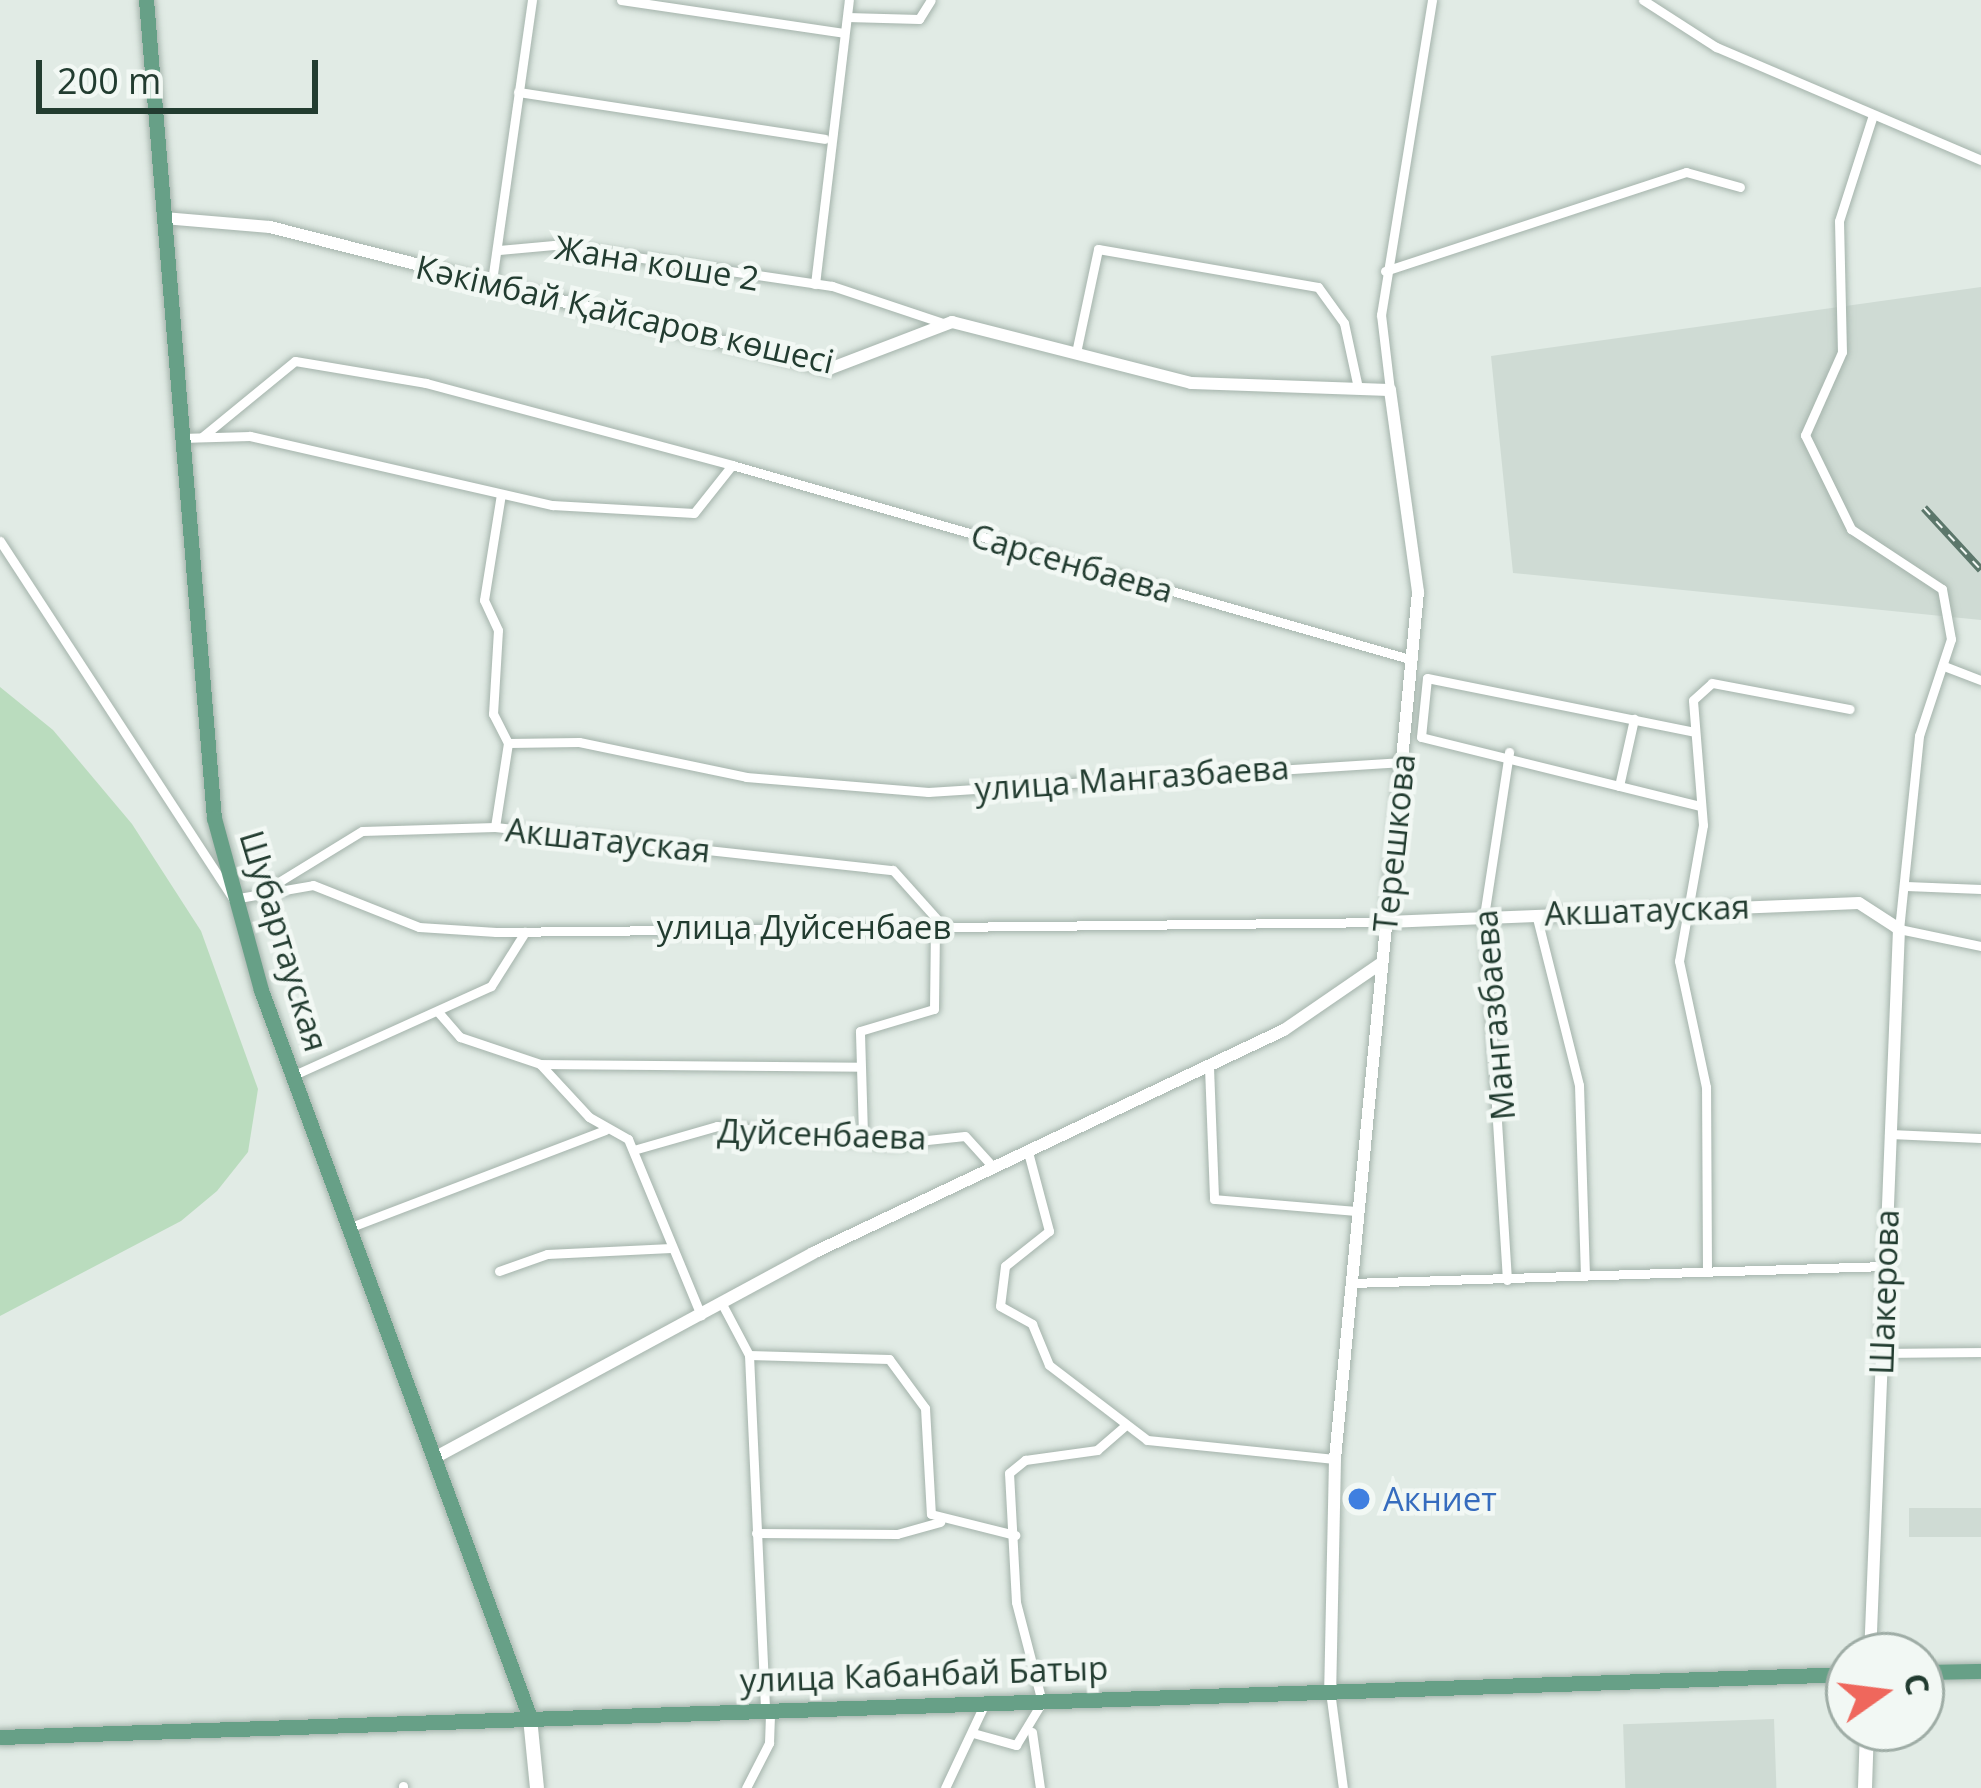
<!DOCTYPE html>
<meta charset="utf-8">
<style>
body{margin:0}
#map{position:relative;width:1981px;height:1788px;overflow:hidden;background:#e1ebe5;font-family:"Open Sans",sans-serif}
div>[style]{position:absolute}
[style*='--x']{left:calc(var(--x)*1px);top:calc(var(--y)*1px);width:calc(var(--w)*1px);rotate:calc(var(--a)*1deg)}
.built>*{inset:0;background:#cfdbd4;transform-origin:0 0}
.green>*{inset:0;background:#badcbe}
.roads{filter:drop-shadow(0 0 3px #a4b3ab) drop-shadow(0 0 3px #a4b3ab)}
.minor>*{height:9px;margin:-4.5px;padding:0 4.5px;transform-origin:4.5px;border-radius:4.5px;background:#fff}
.tertiary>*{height:12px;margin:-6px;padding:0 6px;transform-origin:6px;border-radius:6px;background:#fff}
.secondary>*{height:14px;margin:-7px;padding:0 7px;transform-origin:7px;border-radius:7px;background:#fff}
.primary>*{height:15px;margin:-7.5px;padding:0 7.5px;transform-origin:7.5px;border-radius:7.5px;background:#67a087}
.rail>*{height:8px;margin-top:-4px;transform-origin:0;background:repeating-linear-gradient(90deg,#f2f8f4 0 9px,#5c776b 0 18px);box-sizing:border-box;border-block:3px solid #5c776b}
.dots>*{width:33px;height:33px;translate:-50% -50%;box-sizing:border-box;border:6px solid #f2f8f4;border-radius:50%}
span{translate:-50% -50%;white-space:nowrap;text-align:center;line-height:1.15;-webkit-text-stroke:9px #f2f8f4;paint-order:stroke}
.street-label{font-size:33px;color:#223c30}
.shop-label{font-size:33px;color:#366cbe}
.left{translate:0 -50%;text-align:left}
.north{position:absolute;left:1825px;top:1632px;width:120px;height:120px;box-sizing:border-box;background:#f2f8f4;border:3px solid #9fada6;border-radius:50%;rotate:76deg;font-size:33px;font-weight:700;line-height:48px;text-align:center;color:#223c30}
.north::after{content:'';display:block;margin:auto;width:42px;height:54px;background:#ef675c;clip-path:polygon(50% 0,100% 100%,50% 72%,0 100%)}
.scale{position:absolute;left:36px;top:60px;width:282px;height:54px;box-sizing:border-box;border:6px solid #223c30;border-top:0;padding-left:15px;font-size:36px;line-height:42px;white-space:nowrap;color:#223c30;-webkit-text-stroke:9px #f2f8f4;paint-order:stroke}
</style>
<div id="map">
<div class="built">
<i style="clip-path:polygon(1981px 287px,1981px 620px,1513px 573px,1491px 356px)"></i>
<i style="left:1981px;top:1508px;width:29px;height:72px;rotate:90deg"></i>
<i style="left:1774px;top:1719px;width:69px;height:151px;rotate:88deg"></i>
</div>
<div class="green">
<i style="clip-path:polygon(0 687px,53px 730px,132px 824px,201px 931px,258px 1089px,248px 1152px,217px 1191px,181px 1221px,0 1316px)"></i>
</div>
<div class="roads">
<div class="minor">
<i style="--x:621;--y:0;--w:225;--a:8.4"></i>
<i style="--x:1643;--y:0;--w:87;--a:32.8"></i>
<i style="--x:1716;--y:47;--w:288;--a:23.1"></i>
<i style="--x:847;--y:17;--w:72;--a:1.6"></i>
<i style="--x:919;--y:19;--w:22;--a:-58"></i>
<i style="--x:518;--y:92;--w:310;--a:8.7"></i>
<i style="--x:1872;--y:118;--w:108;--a:107.8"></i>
<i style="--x:1839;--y:221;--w:131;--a:88.7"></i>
<i style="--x:1842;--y:352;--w:91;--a:114"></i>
<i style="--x:1805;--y:435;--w:105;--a:63.9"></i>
<i style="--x:1851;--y:529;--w:109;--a:33.4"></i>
<i style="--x:1942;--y:589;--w:51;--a:79.8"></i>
<i style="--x:1951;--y:639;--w:102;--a:108.3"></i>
<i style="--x:1919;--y:736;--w:194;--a:95.9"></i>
<i style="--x:1899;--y:929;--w:84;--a:11.7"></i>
<i style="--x:499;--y:250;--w:55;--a:-5.2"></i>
<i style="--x:554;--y:245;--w:281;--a:8.4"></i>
<i style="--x:832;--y:286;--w:114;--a:18.4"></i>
<i style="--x:1385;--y:271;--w:317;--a:-18.2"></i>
<i style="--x:1686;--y:172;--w:56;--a:15.5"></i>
<i style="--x:492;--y:281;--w:284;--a:-81.9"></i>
<i style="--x:815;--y:284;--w:286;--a:-83.2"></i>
<i style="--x:1077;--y:348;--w:101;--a:-78"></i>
<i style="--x:1098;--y:249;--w:223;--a:9.8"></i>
<i style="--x:1318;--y:287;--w:44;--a:54.2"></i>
<i style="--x:1344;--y:323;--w:66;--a:77.8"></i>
<i style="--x:1390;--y:390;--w:76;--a:-96.8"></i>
<i style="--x:1381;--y:315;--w:319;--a:-80.8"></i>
<i style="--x:202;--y:437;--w:120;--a:-39.3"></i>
<i style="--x:295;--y:361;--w:133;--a:9.5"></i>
<i style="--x:426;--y:383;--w:317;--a:15"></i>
<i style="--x:181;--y:438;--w:69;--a:-1.7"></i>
<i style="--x:250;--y:436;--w:310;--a:12.9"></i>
<i style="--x:552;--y:505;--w:142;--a:3.2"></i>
<i style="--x:694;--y:513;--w:61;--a:-51.6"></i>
<i style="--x:732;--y:465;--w:708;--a:15.98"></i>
<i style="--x:0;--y:541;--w:427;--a:56.9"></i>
<i style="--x:233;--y:899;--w:81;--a:-9.9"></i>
<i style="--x:313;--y:885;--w:114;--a:21.6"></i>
<i style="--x:419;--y:927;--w:77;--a:3.7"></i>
<i style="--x:496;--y:932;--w:891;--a:-0.64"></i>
<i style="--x:1944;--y:666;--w:40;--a:21"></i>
<i style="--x:1421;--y:737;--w:59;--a:-84.2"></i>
<i style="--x:1427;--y:678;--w:269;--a:11.4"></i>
<i style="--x:1421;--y:737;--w:287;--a:13.9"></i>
<i style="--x:508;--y:743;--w:71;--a:-0.8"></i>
<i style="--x:579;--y:742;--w:171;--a:11.8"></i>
<i style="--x:746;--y:777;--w:183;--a:4.7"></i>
<i style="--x:928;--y:792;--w:476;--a:-3.6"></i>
<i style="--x:1619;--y:786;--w:69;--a:-77.4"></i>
<i style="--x:495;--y:827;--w:85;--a:-81.2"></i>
<i style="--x:508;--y:743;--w:33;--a:-117"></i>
<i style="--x:493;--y:714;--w:84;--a:-86.6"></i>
<i style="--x:498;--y:630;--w:33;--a:-115"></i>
<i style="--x:484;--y:600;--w:107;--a:-80.9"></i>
<i style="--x:1906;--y:886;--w:75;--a:2.3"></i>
<i style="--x:264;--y:891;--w:115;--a:-31.5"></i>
<i style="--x:362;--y:831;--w:133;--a:-1.7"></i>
<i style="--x:495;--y:827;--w:400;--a:6.2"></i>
<i style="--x:893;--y:870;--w:75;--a:48.2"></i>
<i style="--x:1536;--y:914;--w:176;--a:75.9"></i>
<i style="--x:1579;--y:1085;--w:189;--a:88.2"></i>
<i style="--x:439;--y:1013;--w:32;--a:49"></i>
<i style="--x:460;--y:1037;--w:84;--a:18.6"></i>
<i style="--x:540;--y:1064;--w:72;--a:47.2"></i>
<i style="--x:589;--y:1117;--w:45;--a:29.4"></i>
<i style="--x:628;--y:1139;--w:191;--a:67.5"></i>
<i style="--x:540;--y:1064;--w:319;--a:0.5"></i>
<i style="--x:1209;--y:1067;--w:132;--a:87.8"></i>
<i style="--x:1214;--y:1199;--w:144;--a:4.8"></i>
<i style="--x:294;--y:1075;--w:216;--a:-24.3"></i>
<i style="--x:491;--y:986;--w:64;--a:-57.8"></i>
<i style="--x:863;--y:1134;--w:103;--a:-91.7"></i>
<i style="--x:860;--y:1031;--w:77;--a:-16.6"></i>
<i style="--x:934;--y:1009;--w:83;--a:-89.3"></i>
<i style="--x:1889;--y:1134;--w:92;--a:2.5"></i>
<i style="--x:637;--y:1149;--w:83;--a:-16"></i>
<i style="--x:717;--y:1126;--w:174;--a:5.9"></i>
<i style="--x:890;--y:1144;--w:75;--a:-6.1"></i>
<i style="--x:965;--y:1136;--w:43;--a:47.8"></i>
<i style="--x:1028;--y:1152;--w:82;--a:75.1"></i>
<i style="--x:1049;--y:1231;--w:56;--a:141.5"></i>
<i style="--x:1005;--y:1266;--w:40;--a:97.1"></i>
<i style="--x:1000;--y:1306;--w:37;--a:29"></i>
<i style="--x:1032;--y:1324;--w:44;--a:67.5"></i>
<i style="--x:1049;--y:1365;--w:123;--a:37.4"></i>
<i style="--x:1147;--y:1440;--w:189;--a:5.8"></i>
<i style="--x:351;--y:1227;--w:272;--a:-20.9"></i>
<i style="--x:499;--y:1271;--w:51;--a:-19.5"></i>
<i style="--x:547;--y:1254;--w:124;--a:-2.8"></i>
<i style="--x:1707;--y:1271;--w:184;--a:-90.3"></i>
<i style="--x:1706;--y:1087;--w:129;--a:-102.1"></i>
<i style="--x:1679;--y:961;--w:138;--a:-80"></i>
<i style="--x:1703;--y:825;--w:125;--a:-94.6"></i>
<i style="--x:1693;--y:700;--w:25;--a:-42"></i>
<i style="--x:1712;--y:683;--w:140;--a:10.7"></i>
<i style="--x:1507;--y:1280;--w:365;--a:-93.6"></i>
<i style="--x:1484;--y:916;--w:166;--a:-81.3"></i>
<i style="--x:1351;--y:1283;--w:535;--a:-1.82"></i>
<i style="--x:722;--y:1304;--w:58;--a:62.1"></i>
<i style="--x:749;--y:1355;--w:140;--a:1.6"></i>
<i style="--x:889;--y:1359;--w:61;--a:53.7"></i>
<i style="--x:925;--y:1408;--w:106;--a:86.8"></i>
<i style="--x:931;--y:1514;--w:87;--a:14"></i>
<i style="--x:1882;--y:1353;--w:99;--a:-0.6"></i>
<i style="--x:749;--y:1355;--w:353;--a:87.4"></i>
<i style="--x:756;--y:1533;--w:141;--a:0.4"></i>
<i style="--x:897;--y:1534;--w:45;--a:-15.6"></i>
<i style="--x:1330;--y:1691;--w:98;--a:82.4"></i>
<i style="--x:1032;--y:1732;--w:57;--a:81.9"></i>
<i style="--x:973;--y:1733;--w:45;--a:15.6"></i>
<i style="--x:1016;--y:1745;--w:50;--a:-58.8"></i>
<i style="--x:1042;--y:1702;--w:103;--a:-104.6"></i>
<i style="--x:1016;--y:1602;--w:129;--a:-93.1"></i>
<i style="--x:1009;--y:1473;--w:21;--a:-39"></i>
<i style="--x:1025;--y:1460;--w:73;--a:-7.9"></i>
<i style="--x:1097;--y:1450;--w:35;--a:-41"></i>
<i style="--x:403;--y:1786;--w:2;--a:90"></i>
<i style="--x:746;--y:1788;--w:51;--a:-62.9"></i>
<i style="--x:769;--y:1743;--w:34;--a:-88"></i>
<i style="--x:945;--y:1788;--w:92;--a:-64.8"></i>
</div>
<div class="tertiary">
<i style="--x:164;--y:218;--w:106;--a:4.9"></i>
<i style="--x:270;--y:227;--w:577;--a:14.25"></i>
<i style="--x:829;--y:369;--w:132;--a:-20.9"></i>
<i style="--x:952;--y:322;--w:247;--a:14.3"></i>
<i style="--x:1191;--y:383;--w:199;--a:2"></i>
<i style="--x:1390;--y:390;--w:204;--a:82.1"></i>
<i style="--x:1418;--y:592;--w:871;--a:95.47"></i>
<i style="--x:1335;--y:1459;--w:232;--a:91.2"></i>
<i style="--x:1387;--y:922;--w:472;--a:-2.3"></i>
<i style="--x:1859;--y:903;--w:48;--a:33"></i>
<i style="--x:1899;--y:929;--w:728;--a:92.28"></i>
<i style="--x:436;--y:1457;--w:429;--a:-28.4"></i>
<i style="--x:813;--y:1253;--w:521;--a:-25.34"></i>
<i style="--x:1284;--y:1030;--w:116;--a:-34.5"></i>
</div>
<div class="secondary">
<i style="--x:530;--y:1718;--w:70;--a:84.3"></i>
<i style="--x:1865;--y:1788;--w:60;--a:-88.1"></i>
</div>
<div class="primary">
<i style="--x:146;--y:0;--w:821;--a:85.25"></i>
<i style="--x:214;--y:818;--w:178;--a:74.7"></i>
<i style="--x:261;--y:990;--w:776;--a:69.72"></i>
<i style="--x:1921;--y:1672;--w:60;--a:-1"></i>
<i style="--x:0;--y:1737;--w:1850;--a:-1.95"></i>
</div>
</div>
<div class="rail">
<i style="--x:1924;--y:508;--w:84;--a:47.4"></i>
</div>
<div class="dots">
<i style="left:1359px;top:1499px;background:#3f7fe0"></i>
</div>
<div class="street-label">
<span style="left:657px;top:263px;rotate:9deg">Жана коше 2</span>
<span style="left:625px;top:314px;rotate:13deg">Кәкімбай Қайсаров көшесі</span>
<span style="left:1072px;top:563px;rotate:16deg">Сарсенбаева</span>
<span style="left:1132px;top:778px;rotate:-4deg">улица Мангазбаева</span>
<span style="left:608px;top:840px;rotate:6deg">Акшатауская</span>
<span style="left:1394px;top:843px;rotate:-84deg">Терешкова</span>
<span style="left:1647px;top:910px;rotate:-2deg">Акшатауская</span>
<span style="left:804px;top:927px">улица Дуйсенбаев</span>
<span style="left:284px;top:941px;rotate:73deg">Шубартауская</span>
<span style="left:1494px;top:1015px;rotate:-95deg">Мангазбаева</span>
<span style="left:822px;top:1134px;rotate:2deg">Дуйсенбаева</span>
<span style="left:1884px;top:1292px;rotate:-88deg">Шакерова</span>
<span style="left:924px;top:1674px;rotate:-2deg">улица Кабанбай Батыр</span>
</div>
<div class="shop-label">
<span class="left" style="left:1383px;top:1499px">Акниет</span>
</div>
<div class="north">С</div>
<div class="scale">200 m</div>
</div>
